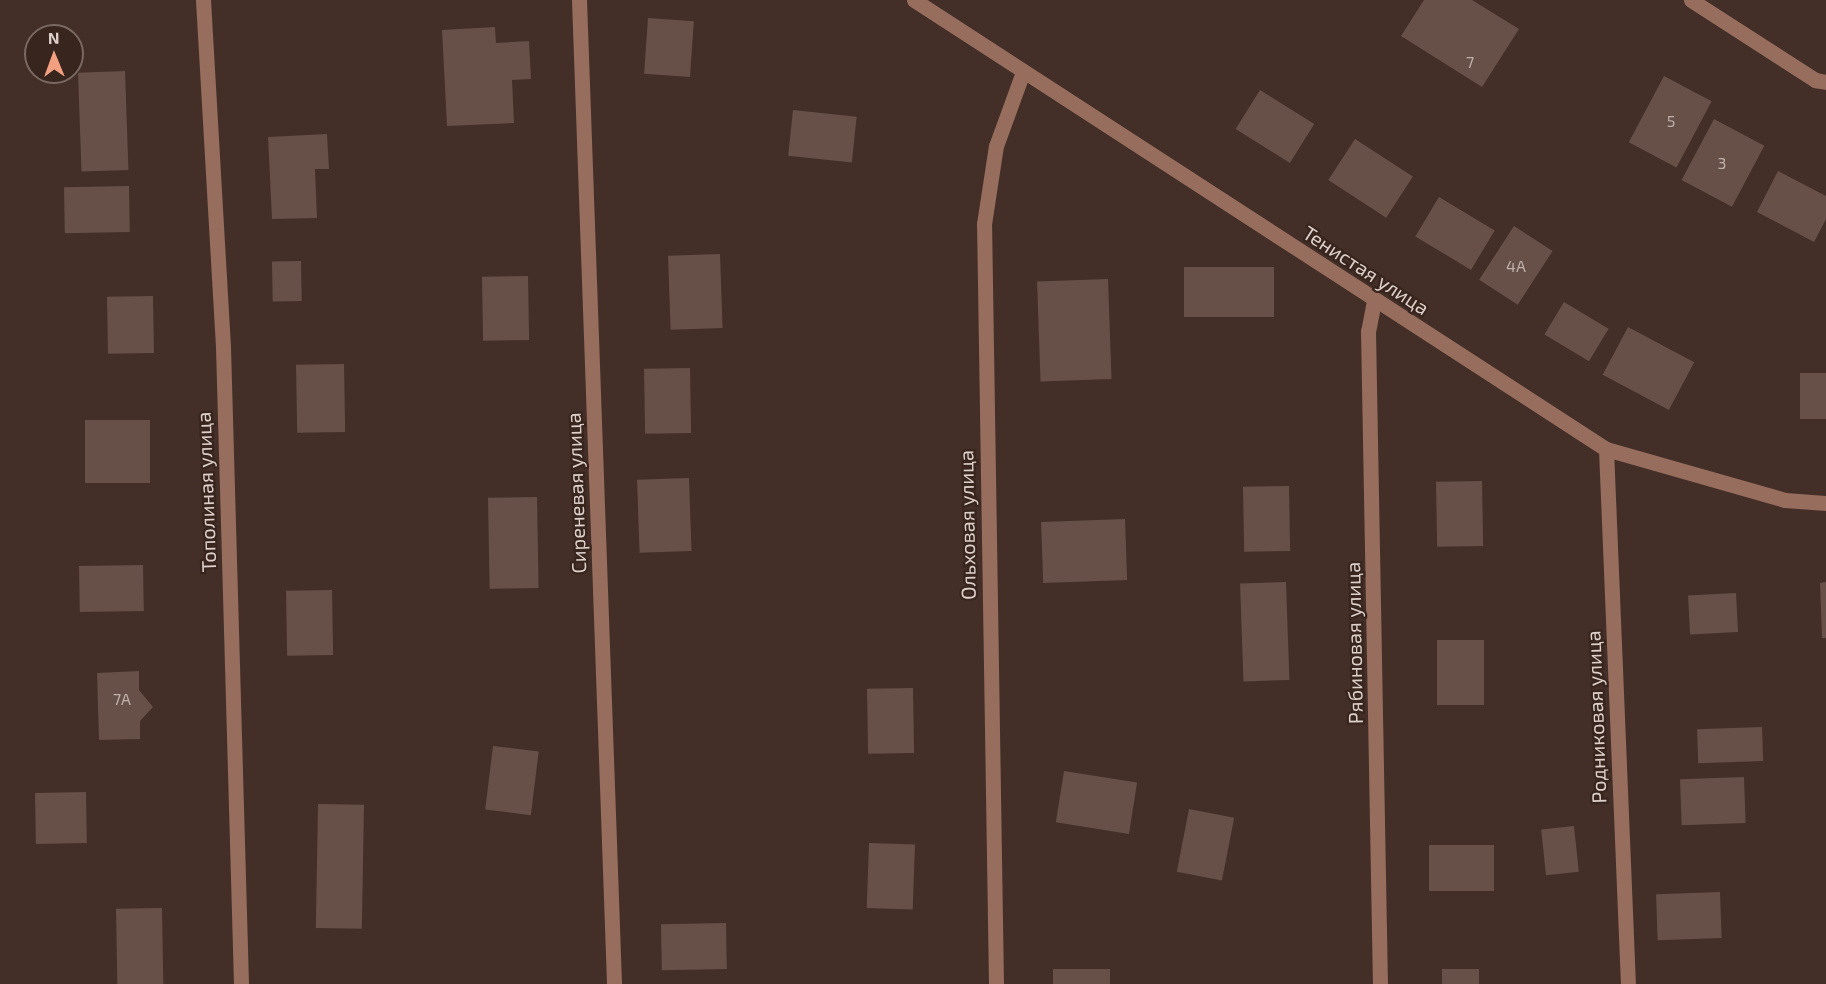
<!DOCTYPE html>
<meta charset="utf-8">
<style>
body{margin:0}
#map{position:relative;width:1826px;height:984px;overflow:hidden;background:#432f28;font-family:"Exo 2",sans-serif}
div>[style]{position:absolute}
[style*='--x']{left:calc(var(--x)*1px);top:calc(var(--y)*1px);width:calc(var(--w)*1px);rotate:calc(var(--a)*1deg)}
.building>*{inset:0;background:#665048;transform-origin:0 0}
.minor>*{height:15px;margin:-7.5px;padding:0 7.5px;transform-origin:7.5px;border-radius:7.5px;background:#976d5d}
span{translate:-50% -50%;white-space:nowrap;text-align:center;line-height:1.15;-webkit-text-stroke:4.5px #38251e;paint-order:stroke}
.number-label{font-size:16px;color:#bfb0aa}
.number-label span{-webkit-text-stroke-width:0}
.street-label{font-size:20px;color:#ddd0cb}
.north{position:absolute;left:24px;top:24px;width:60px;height:60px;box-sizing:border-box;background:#38251e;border:2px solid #7a6963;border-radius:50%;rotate:359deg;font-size:16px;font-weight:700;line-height:24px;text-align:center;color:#ddd0cb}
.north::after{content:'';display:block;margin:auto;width:21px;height:27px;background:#f2a080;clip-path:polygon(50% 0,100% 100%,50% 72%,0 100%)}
</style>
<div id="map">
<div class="building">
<i style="clip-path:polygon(1424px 0,1472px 0,1519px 29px,1482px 87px,1401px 36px)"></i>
<i style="left:648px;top:18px;width:46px;height:56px;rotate:4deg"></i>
<i style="clip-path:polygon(495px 27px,496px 43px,529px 41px,531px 79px,512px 80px,514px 123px,447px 126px,442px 30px)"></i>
<i style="left:125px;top:71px;width:99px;height:47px;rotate:88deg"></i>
<i style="left:1664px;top:76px;width:54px;height:75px;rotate:28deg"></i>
<i style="left:1260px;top:90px;width:64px;height:46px;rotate:32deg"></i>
<i style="left:793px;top:110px;width:64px;height:46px;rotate:6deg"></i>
<i style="left:1714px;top:119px;width:57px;height:69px;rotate:28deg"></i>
<i style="clip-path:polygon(327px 134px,329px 169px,315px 169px,317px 218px,272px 219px,268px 137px)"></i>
<i style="left:1355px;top:139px;width:69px;height:49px;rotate:33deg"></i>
<i style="clip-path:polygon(1778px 171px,1826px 196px,1826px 219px,1814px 242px,1757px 212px)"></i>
<i style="left:129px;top:186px;width:46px;height:65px;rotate:89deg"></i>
<i style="left:1439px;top:197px;width:65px;height:46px;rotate:31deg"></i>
<i style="left:1514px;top:226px;width:46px;height:64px;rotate:33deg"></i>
<i style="left:720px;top:254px;width:74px;height:52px;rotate:88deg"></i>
<i style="left:301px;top:261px;width:40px;height:29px;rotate:89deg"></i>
<i style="left:1184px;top:267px;width:90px;height:50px"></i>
<i style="left:528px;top:276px;width:64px;height:46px;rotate:89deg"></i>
<i style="left:1108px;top:279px;width:100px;height:71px;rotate:88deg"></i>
<i style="left:153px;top:296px;width:57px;height:46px;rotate:89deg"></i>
<i style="left:1564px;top:302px;width:52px;height:38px;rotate:31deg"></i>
<i style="left:1628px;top:327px;width:75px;height:54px;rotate:28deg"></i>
<i style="left:344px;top:364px;width:68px;height:48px;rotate:89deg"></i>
<i style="left:690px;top:368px;width:65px;height:46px;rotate:89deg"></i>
<i style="left:1826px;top:373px;width:46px;height:26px;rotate:90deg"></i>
<i style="left:150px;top:420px;width:63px;height:65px;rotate:90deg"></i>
<i style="left:689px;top:478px;width:73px;height:52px;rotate:88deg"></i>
<i style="left:1482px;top:481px;width:65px;height:46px;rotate:89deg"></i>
<i style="left:1289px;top:486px;width:65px;height:46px;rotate:89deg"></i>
<i style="left:537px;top:497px;width:91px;height:49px;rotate:89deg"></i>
<i style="left:1125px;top:519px;width:61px;height:84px;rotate:88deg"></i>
<i style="left:143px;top:565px;width:46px;height:64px;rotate:89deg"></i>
<i style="left:1286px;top:582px;width:98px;height:46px;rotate:88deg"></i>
<i style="clip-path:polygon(1826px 582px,1826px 638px,1822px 638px,1820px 583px)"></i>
<i style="left:332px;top:590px;width:65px;height:46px;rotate:89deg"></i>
<i style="left:1736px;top:593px;width:39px;height:48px;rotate:87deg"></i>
<i style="left:1484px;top:640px;width:65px;height:47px;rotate:90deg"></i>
<i style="clip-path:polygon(139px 671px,139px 690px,153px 707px,140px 721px,140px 739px,99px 740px,97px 673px)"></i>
<i style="left:913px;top:688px;width:65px;height:46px;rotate:89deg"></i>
<i style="left:1762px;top:727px;width:34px;height:65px;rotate:88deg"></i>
<i style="left:493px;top:746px;width:46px;height:64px;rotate:7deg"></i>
<i style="left:1064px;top:771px;width:74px;height:52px;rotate:9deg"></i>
<i style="left:1744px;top:777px;width:46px;height:64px;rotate:88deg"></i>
<i style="left:86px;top:792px;width:51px;height:51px;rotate:89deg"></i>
<i style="left:318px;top:804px;width:46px;height:124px;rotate:1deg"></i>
<i style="left:1189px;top:809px;width:46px;height:64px;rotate:11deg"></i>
<i style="left:1574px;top:826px;width:46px;height:33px;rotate:84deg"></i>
<i style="left:869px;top:843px;width:46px;height:65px;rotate:2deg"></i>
<i style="left:1429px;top:845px;width:65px;height:46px"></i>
<i style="left:1720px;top:892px;width:46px;height:64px;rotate:88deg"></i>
<i style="left:162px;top:908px;width:76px;height:46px;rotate:89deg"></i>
<i style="left:726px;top:923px;width:46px;height:65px;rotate:89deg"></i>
<i style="left:1110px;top:969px;width:15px;height:57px;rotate:90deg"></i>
<i style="left:1442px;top:969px;width:37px;height:15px"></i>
</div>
<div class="minor">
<i style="--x:203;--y:0;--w:348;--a:86.7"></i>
<i style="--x:223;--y:347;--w:637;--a:88.38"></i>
<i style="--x:579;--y:0;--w:985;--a:87.96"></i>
<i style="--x:914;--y:0;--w:825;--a:32.98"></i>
<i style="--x:1606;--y:449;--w:186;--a:15.9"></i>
<i style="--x:1785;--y:500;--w:41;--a:4.2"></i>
<i style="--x:1691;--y:0;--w:148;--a:32.8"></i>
<i style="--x:1815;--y:80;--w:11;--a:10"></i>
<i style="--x:1374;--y:301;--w:31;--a:101"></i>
<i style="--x:1368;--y:331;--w:653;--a:88.95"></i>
<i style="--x:1606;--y:449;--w:535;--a:87.65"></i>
<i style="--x:996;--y:984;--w:760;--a:-90.9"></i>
<i style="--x:984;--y:224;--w:79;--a:-81.3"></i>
<i style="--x:996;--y:146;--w:79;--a:-70"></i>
</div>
<div class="number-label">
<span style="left:1470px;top:62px">7</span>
<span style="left:1671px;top:121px">5</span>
<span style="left:1722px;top:163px">3</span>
<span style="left:1516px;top:266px">4А</span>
<span style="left:122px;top:699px">7А</span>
</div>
<div class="street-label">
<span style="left:1366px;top:270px;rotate:33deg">Тенистая улица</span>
<span style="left:206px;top:492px;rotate:-92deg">Тополиная улица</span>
<span style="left:576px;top:493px;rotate:-92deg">Сиреневая улица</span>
<span style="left:967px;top:525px;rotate:-91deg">Ольховая улица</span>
<span style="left:1354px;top:643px;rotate:-91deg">Рябиновая улица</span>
<span style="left:1596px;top:717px;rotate:-92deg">Родниковая улица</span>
</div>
<div class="north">N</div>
</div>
